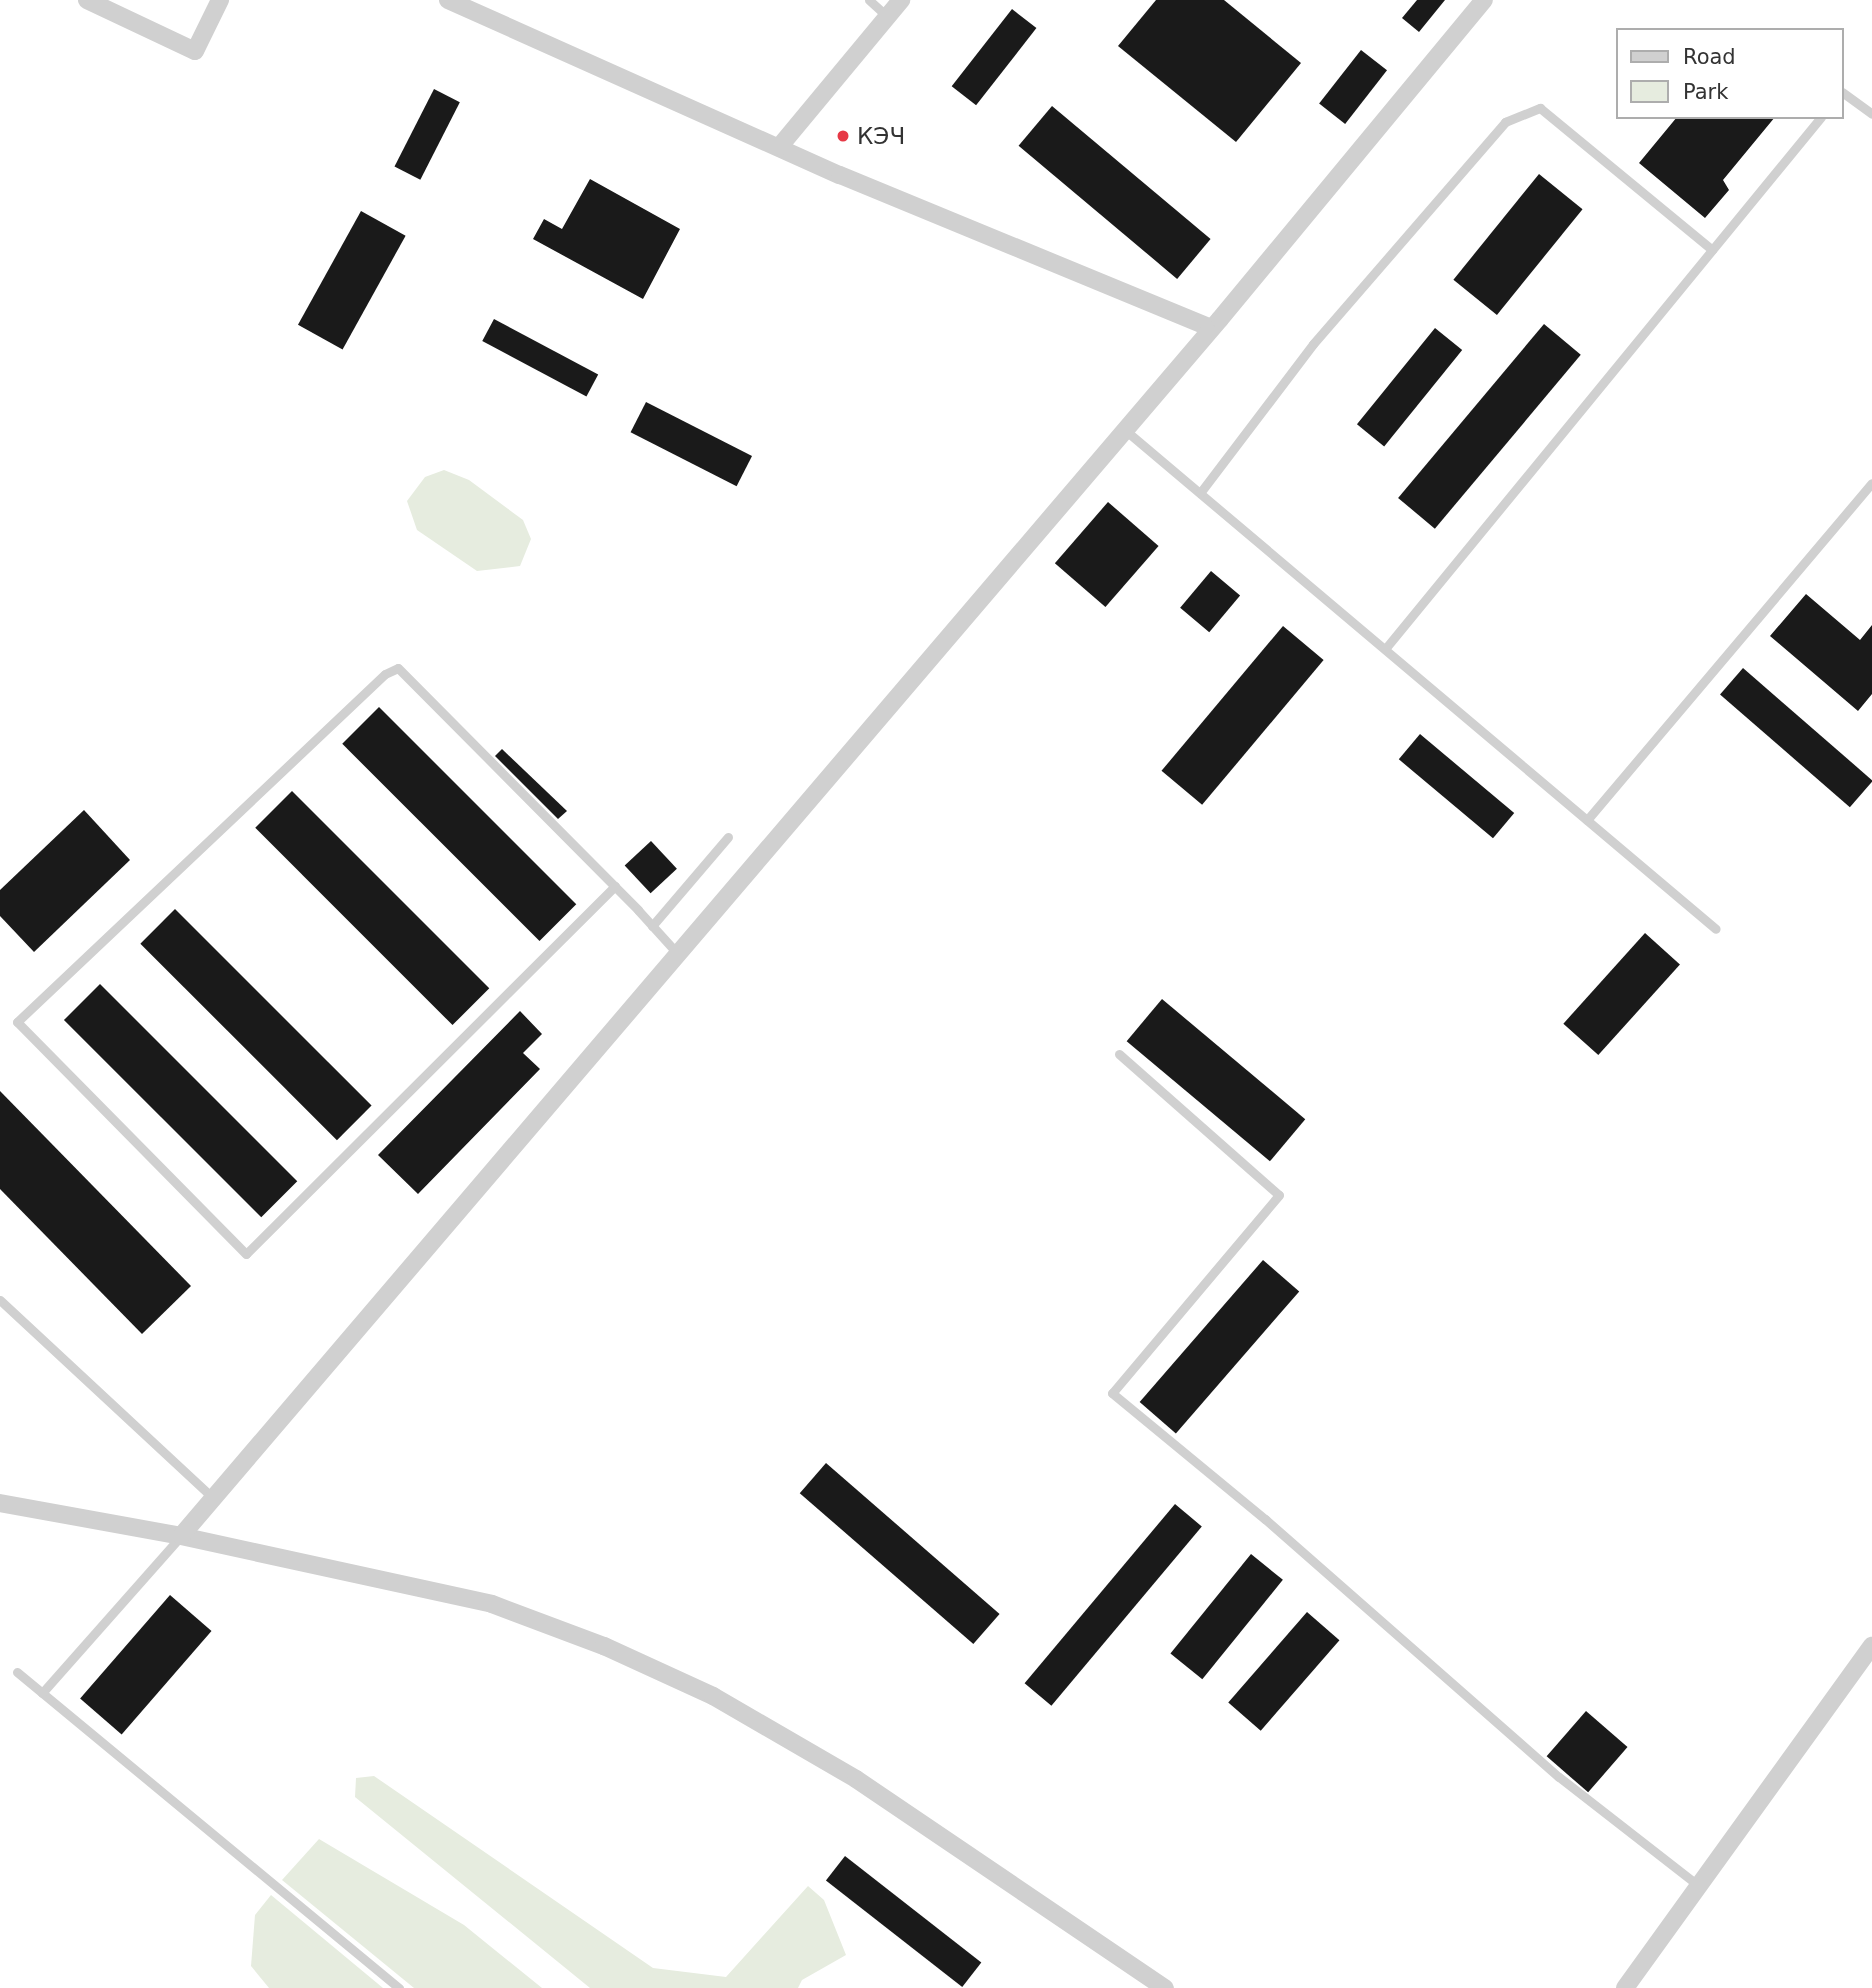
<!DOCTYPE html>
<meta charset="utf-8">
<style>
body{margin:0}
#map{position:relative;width:1872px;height:1988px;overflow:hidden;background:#fff;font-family:"DejaVu Sans",sans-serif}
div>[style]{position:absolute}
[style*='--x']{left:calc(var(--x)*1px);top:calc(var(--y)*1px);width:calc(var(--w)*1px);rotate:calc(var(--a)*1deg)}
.green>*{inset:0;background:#e6ecdf}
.building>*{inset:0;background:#1a1a1a;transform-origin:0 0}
.service>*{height:9px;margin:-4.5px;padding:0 4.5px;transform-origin:4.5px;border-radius:4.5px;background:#d0d0d0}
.minor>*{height:18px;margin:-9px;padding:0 9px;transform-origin:9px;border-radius:9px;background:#d0d0d0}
.dots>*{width:19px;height:19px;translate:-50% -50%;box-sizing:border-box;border:4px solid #fff;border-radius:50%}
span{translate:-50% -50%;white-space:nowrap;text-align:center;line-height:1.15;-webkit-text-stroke:7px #fff;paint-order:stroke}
.poi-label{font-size:23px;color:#333}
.left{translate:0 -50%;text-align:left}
.legend{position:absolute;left:1616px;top:28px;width:228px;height:91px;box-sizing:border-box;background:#fff;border:2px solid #adadad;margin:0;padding:9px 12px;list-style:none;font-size:21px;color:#333}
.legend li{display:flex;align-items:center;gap:14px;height:35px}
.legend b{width:35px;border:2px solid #adadad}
</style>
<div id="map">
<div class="green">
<i style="clip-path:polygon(444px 470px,469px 480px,523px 520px,531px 539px,520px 566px,477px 571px,417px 530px,407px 501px,425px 477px)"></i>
<i style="clip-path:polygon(374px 1776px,653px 1968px,726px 1977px,808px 1886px,824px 1900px,846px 1955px,802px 1980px,798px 1988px,590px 1988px,355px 1797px,356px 1778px)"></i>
<i style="clip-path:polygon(319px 1839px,464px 1925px,542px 1988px,414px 1988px,282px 1880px)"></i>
<i style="clip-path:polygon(271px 1895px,383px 1988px,269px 1988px,251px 1966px,255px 1915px)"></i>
</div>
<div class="building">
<i style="clip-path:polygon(1156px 0,1224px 0,1301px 63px,1236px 142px,1118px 46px)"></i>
<i style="clip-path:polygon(1417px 0,1445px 0,1419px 32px,1402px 18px)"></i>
<i style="left:1012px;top:9px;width:31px;height:98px;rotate:38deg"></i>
<i style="left:1361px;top:50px;width:33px;height:68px;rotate:38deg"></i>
<i style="left:434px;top:89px;width:29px;height:87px;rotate:27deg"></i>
<i style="left:1052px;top:106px;width:207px;height:52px;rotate:40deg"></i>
<i style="clip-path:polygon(1677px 117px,1775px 117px,1723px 180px,1729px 190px,1705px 218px,1639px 163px)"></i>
<i style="left:1539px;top:174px;width:56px;height:136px;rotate:39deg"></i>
<i style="clip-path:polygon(590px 179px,680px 229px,643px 299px,533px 239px,544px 219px,562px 229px)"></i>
<i style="left:361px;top:211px;width:51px;height:130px;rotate:29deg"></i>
<i style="left:494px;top:319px;width:118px;height:25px;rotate:28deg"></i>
<i style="left:1544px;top:324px;width:48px;height:227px;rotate:40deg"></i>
<i style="left:1435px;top:328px;width:35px;height:124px;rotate:39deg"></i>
<i style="left:646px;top:402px;width:119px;height:34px;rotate:27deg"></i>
<i style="left:1108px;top:502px;width:67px;height:81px;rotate:41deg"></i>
<i style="left:1211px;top:571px;width:38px;height:48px;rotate:40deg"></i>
<i style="clip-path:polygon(1806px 594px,1860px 640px,1872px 625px,1872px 694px,1858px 711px,1770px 636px)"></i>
<i style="left:1283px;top:626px;width:53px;height:189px;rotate:40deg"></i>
<i style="left:1743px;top:668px;width:172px;height:35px;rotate:41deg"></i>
<i style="left:379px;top:707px;width:279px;height:52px;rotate:45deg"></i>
<i style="left:1420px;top:734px;width:123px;height:33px;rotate:40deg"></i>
<i style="clip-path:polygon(502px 749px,567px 811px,558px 819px,495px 756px)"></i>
<i style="left:292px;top:791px;width:279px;height:52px;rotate:45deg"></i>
<i style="clip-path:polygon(84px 810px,130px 860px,34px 952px,0 916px,0 890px)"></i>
<i style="left:651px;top:841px;width:38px;height:36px;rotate:47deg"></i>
<i style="left:175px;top:909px;width:278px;height:49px;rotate:45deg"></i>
<i style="left:1645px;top:933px;width:47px;height:122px;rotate:42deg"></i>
<i style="left:100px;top:984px;width:279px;height:51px;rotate:45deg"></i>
<i style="left:1162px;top:999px;width:187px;height:55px;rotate:40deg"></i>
<i style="clip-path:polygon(520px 1011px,542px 1034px,523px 1053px,540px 1069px,418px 1194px,378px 1155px)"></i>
<i style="clip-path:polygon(0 1091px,191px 1286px,142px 1334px,0 1189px)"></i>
<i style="left:1263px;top:1260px;width:48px;height:188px;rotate:41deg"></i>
<i style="left:826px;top:1463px;width:230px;height:40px;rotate:41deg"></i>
<i style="left:1175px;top:1504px;width:35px;height:234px;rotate:40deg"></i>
<i style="left:1251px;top:1554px;width:41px;height:128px;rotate:39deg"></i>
<i style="left:170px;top:1595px;width:55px;height:137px;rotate:41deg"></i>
<i style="left:1307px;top:1612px;width:43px;height:120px;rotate:41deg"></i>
<i style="left:1586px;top:1711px;width:55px;height:60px;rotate:41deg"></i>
<i style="left:845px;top:1856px;width:173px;height:31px;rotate:38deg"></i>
</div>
<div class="service">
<i style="--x:869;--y:0;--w:24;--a:42"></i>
<i style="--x:1842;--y:92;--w:37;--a:36"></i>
<i style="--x:1125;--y:430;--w:773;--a:40.18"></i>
<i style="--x:1200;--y:493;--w:187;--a:-52.8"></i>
<i style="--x:1313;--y:344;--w:294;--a:-49.1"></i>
<i style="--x:1505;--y:122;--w:38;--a:-22"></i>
<i style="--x:1540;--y:108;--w:223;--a:39.5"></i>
<i style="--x:1385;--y:649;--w:688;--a:-50.66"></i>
<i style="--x:1587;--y:820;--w:441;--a:-49.8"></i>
<i style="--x:615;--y:886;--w:521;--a:135.08"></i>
<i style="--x:246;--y:1254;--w:326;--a:-134.6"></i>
<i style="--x:17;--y:1022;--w:506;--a:-43.4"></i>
<i style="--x:385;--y:674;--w:14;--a:-25"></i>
<i style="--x:398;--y:668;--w:341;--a:45.2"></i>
<i style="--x:638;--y:910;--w:58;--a:47.8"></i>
<i style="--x:652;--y:926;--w:117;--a:-49.5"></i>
<i style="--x:1119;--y:1054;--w:213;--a:41.4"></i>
<i style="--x:1279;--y:1195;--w:259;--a:130.1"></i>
<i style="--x:1112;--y:1393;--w:198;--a:39.5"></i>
<i style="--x:1265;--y:1519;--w:391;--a:41.3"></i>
<i style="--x:1559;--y:1777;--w:177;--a:37.9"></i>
<i style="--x:0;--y:1300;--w:289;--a:42.9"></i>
<i style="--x:17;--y:1672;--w:496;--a:39.6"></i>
<i style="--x:42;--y:1693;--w:210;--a:-48.5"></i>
</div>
<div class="minor">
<i style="--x:87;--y:0;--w:119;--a:25.3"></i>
<i style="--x:195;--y:51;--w:57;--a:-63.9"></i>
<i style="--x:448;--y:0;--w:429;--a:24.1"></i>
<i style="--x:840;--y:175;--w:401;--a:22.4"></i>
<i style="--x:780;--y:146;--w:190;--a:-50.3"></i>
<i style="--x:0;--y:1503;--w:184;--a:10.3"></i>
<i style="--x:181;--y:1536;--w:318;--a:12.3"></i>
<i style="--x:492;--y:1604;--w:120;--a:20.6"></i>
<i style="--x:604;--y:1646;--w:120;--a:24.6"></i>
<i style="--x:713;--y:1696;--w:165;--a:30.1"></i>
<i style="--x:856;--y:1779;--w:373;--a:34.1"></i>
<i style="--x:181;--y:1536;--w:1600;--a:-49.51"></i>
<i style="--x:1220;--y:319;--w:414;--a:-50.4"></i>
<i style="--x:1625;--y:1988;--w:422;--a:-54.2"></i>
</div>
<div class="dots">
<i style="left:843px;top:136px;background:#e63946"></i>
</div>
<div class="poi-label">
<span class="left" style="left:857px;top:136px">КЭЧ</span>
</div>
<ul class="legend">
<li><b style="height:9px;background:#d0d0d0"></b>Road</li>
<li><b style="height:19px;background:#e6ecdf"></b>Park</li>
</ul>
</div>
